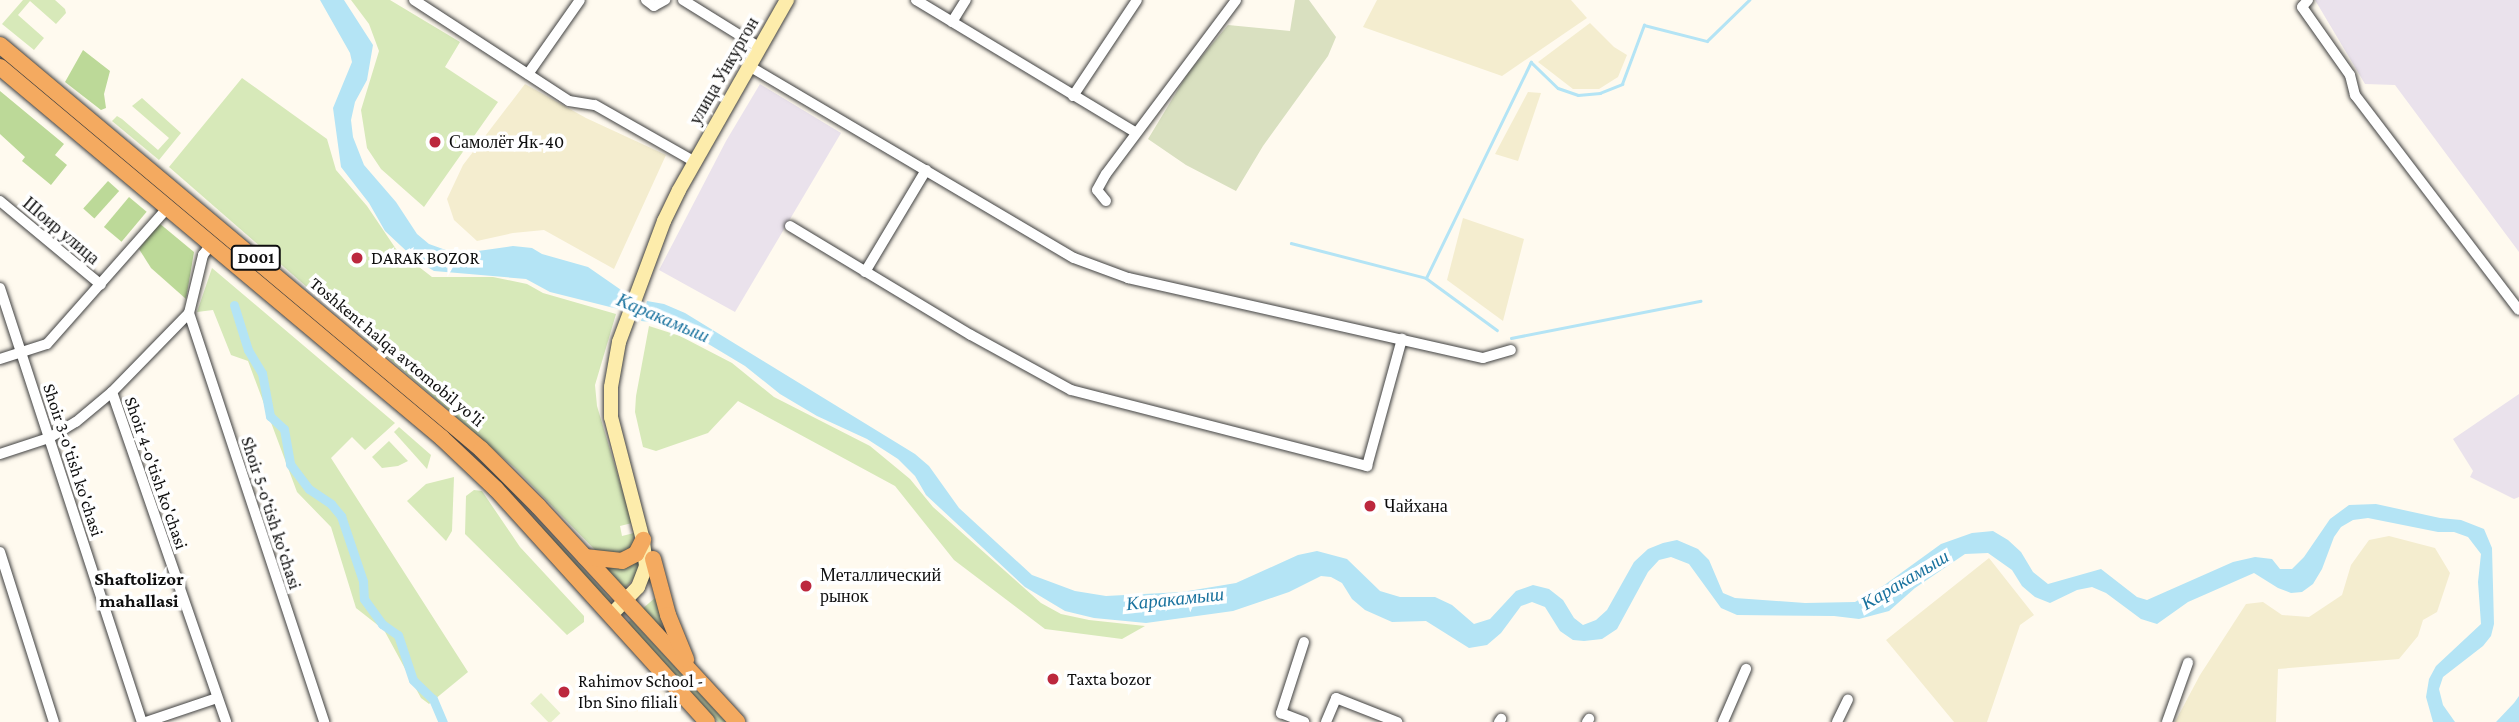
<!DOCTYPE html>
<meta charset="utf-8">
<style>
body{margin:0}
#map{position:relative;width:2519px;height:722px;overflow:hidden;background:#fffaef;font-family:"Crimson Pro",serif}
div>[style]{position:absolute}
[style*='--x']{left:calc(var(--x)*1px);top:calc(var(--y)*1px);width:calc(var(--w)*1px);rotate:calc(var(--a)*1deg)}
.industrial>*{inset:0;background:#eae2ec}
.farmland>*{inset:0;background:#f4edcf}
.green>*{inset:0;background:#d7e9b9;transform-origin:0 0}
.forest>*{inset:0;background:#bcd998;transform-origin:0 0}
.cemetery>*{inset:0;background:#d9e0c0}
.pitch>*{inset:0;background:#e7f0cb;transform-origin:0 0}
.water>*{inset:0;background:#b4e4f5}
.stream>*{height:2.5px;margin:-1.25px;padding:0 1.25px;transform-origin:1.25px;border-radius:1.25px;background:#b4e4f5}
.canal>*{height:9px;margin:-4.5px;padding:0 4.5px;transform-origin:4.5px;border-radius:4.5px;background:#b4e4f5}
.roads{filter:drop-shadow(0 0 2px #414141) drop-shadow(0 0 2px #414141)}
.minor>*{height:10px;margin:-5px;padding:0 5px;transform-origin:5px;border-radius:5px;background:#fff}
.secondary>*{height:14px;margin:-7px;padding:0 7px;transform-origin:7px;border-radius:7px;background:#fdecab}
.trunk>*{height:16px;margin:-8px;padding:0 8px;transform-origin:8px;border-radius:8px;background:#f4aa60}
.dots>*{width:19px;height:19px;translate:-50% -50%;box-sizing:border-box;border:4px solid #fff;border-radius:50%}
span{translate:-50% -50%;white-space:nowrap;text-align:center;line-height:1.15;-webkit-text-stroke:7px #fff;paint-order:stroke}
.shield-label span{padding:2px 5px;background:#fff;border:2px solid;border-radius:5px;-webkit-text-stroke-width:0}
.shield-label{font-size:16px;color:#0e0e0e;font-weight:700}
.street-label{font-size:18px;color:#0e0e0e}
.poi-label{font-size:18px;color:#0e0e0e}
.left{translate:0 -50%;text-align:left}
.water-label{font-size:19px;color:#19729e;font-style:italic}
.neighbourhood-label{font-size:19px;color:#0e0e0e;font-weight:700}
</style>
<div id="map">
<div class="industrial">
<i style="clip-path:polygon(2315px 0,2519px 0,2519px 252px,2395px 85px,2365px 84px)"></i>
<i style="clip-path:polygon(760px 84px,841px 133px,735px 312px,659px 270px,726px 141px)"></i>
<i style="clip-path:polygon(2519px 394px,2519px 497px,2514px 499px,2470px 477px,2473px 471px,2453px 439px)"></i>
</div>
<div class="farmland">
<i style="clip-path:polygon(1377px 0,1571px 0,1587px 18px,1502px 76px,1363px 27px)"></i>
<i style="clip-path:polygon(1590px 23px,1614px 47px,1627px 55px,1618px 77px,1599px 89px,1573px 89px,1538px 62px)"></i>
<i style="clip-path:polygon(525px 84px,586px 118px,666px 155px,614px 269px,544px 230px,513px 233px,477px 241px,454px 220px,447px 199px,463px 165px)"></i>
<i style="clip-path:polygon(1528px 92px,1541px 93px,1518px 161px,1495px 154px)"></i>
<i style="clip-path:polygon(1463px 218px,1524px 239px,1503px 321px,1447px 280px)"></i>
<i style="clip-path:polygon(2389px 536px,2435px 548px,2450px 573px,2437px 612px,2423px 620px,2418px 636px,2399px 659px,2278px 669px,2276px 722px,2175px 722px,2200px 675px,2246px 604px,2263px 602px,2282px 615px,2309px 617px,2342px 595px,2351px 565px,2369px 540px)"></i>
<i style="clip-path:polygon(1989px 558px,2034px 615px,2020px 625px,1987px 722px,1954px 722px,1886px 640px)"></i>
</div>
<div class="green">
<i style="clip-path:polygon(23px 0,55px 0,65px 9px,66px 13px,56px 24px,30px 1px,18px 15px,44px 38px,34px 50px,2px 24px)"></i>
<i style="clip-path:polygon(351px 0,390px 0,460px 42px,445px 67px,498px 102px,424px 207px,381px 169px,367px 148px,361px 110px,379px 51px,369px 24px)"></i>
<i style="clip-path:polygon(242px 78px,327px 139px,336px 170px,367px 206px,396px 249px,432px 277px,493px 277px,527px 284px,543px 293px,616px 314px,595px 385px,597px 406px,632px 523px,620px 526px,622px 536px,634px 533px,634px 543px,625px 553px,599px 554px,515px 468px,169px 167px)"></i>
<i style="clip-path:polygon(142px 98px,181px 133px,159px 160px,112px 121px,117px 116px,122px 119px,158px 150px,169px 138px,132px 106px)"></i>
<i style="clip-path:polygon(212px 268px,395px 423px,365px 450px,352px 437px,331px 458px,468px 672px,429px 704px,421px 698px,384px 630px,356px 608px,331px 527px,297px 492px,248px 361px,231px 355px,213px 310px,197px 312px)"></i>
<i style="clip-path:polygon(649px 326px,680px 336px,732px 363px,774px 397px,870px 446px,910px 479px,933px 507px,1041px 603px,1061px 614px,1089px 620px,1145px 626px,1122px 639px,1045px 629px,954px 560px,895px 486px,738px 401px,708px 433px,656px 451px,643px 447px,635px 412px,636px 396px)"></i>
<i style="clip-path:polygon(399px 427px,431px 455px,427px 469px,394px 432px)"></i>
<i style="clip-path:polygon(389px 441px,408px 461px,398px 466px,382px 468px,372px 457px)"></i>
<i style="clip-path:polygon(454px 477px,452px 531px,446px 541px,407px 501px,426px 484px)"></i>
<i style="clip-path:polygon(474px 490px,482px 491px,520px 547px,584px 616px,584px 622px,567px 635px,465px 534px,466px 496px)"></i>
<i style="clip-path:polygon(512px 496px,562px 547px,611px 600px,608px 603px)"></i>
<i style="clip-path:polygon(641px 557px,640px 572px,623px 590px,605px 567px,620px 568px)"></i>
<i style="clip-path:polygon(656px 597px,664px 634px,641px 610px)"></i>
<i style="left:631px;top:620px;width:139px;height:6px;rotate:47deg"></i>
</div>
<div class="forest">
<i style="clip-path:polygon(83px 50px,110px 71px,104px 94px,106px 108px,101px 110px,65px 82px)"></i>
<i style="clip-path:polygon(0 91px,64px 144px,55px 155px,67px 165px,51px 185px,22px 161px,25px 157px,0 134px)"></i>
<i style="left:108px;top:181px;width:15px;height:37px;rotate:42deg"></i>
<i style="left:129px;top:197px;width:23px;height:39px;rotate:40deg"></i>
<i style="clip-path:polygon(159px 223px,194px 252px,186px 299px,151px 268px,139px 249px)"></i>
</div>
<div class="cemetery">
<i style="clip-path:polygon(1295px 0,1309px 0,1336px 37px,1328px 56px,1263px 146px,1236px 191px,1186px 165px,1148px 139px,1188px 73px,1228px 25px,1290px 31px)"></i>
</div>
<div class="pitch">
<i style="left:541px;top:693px;width:28px;height:15px;rotate:46deg"></i>
</div>
<div class="water">
<i style="clip-path:polygon(320px 0,344px 0,373px 45px,367px 80px,355px 102px,351px 120px,353px 137px,364px 165px,396px 202px,417px 234px,429px 244px,457px 254px,513px 246px,532px 248px,542px 254px,588px 267px,624px 292px,618px 309px,550px 292px,526px 279px,434px 271px,416px 260px,385px 231px,369px 203px,341px 167px,333px 108px,352px 62px,350px 53px)"></i>
<i style="clip-path:polygon(647px 301px,664px 304px,685px 313px,915px 454px,929px 466px,959px 508px,1032px 575px,1075px 591px,1106px 596px,1182px 592px,1236px 583px,1298px 555px,1317px 551px,1347px 559px,1380px 591px,1400px 597px,1435px 597px,1452px 605px,1474px 624px,1490px 619px,1516px 591px,1533px 585px,1549px 589px,1563px 600px,1574px 618px,1583px 625px,1596px 620px,1607px 610px,1634px 562px,1648px 549px,1663px 543px,1677px 540px,1698px 549px,1709px 560px,1723px 593px,1735px 598px,1805px 603px,1855px 602px,1883px 586px,1941px 544px,1972px 533px,1993px 531px,2008px 540px,2021px 552px,2033px 572px,2048px 584px,2101px 569px,2137px 597px,2147px 600px,2233px 562px,2255px 557px,2272px 559px,2280px 569px,2292px 569px,2304px 557px,2330px 519px,2349px 505px,2376px 504px,2440px 518px,2461px 520px,2484px 529px,2492px 548px,2494px 624px,2491px 636px,2483px 646px,2443px 677px,2439px 689px,2443px 705px,2455px 722px,2433px 722px,2426px 697px,2429px 679px,2436px 666px,2481px 624px,2478px 582px,2481px 554px,2468px 537px,2454px 532px,2438px 532px,2368px 518px,2353px 520px,2341px 527px,2334px 537px,2322px 569px,2313px 584px,2302px 592px,2291px 593px,2278px 588px,2254px 573px,2188px 602px,2157px 624px,2141px 619px,2106px 593px,2092px 587px,2077px 590px,2050px 603px,2035px 597px,2022px 586px,2012px 570px,1988px 553px,1965px 554px,1915px 588px,1889px 611px,1859px 619px,1834px 616px,1737px 615px,1721px 608px,1689px 564px,1671px 557px,1659px 560px,1648px 572px,1617px 629px,1602px 639px,1584px 641px,1573px 640px,1560px 631px,1545px 607px,1532px 602px,1521px 606px,1501px 633px,1487px 645px,1469px 648px,1426px 621px,1392px 622px,1365px 610px,1352px 599px,1342px 583px,1331px 577px,1321px 576px,1289px 592px,1233px 611px,1146px 623px,1094px 618px,1065px 611px,1025px 587px,926px 495px,915px 476px,898px 459px,867px 439px,817px 416px,780px 394px,745px 366px,700px 339px,659px 323px,641px 321px)"></i>
<i style="clip-path:polygon(2519px 696px,2519px 722px,2496px 722px,2514px 703px)"></i>
</div>
<div class="stream">
<i style="--x:1291;--y:243;--w:139;--a:14.5"></i>
<i style="--x:1426;--y:278;--w:88;--a:36.2"></i>
<i style="--x:1426;--y:278;--w:240;--a:-64.1"></i>
<i style="--x:1531;--y:62;--w:37;--a:44"></i>
<i style="--x:1558;--y:88;--w:21;--a:19"></i>
<i style="--x:1578;--y:95;--w:22;--a:-5"></i>
<i style="--x:1600;--y:93;--w:24;--a:-22"></i>
<i style="--x:1622;--y:84;--w:63;--a:-69.6"></i>
<i style="--x:1644;--y:25;--w:65;--a:14.3"></i>
<i style="--x:1707;--y:41;--w:59;--a:-44.3"></i>
<i style="--x:1511;--y:338;--w:193;--a:-11.1"></i>
</div>
<div class="canal">
<i style="--x:610;--y:298;--w:46;--a:16.5"></i>
<i style="--x:234;--y:305;--w:47;--a:72.7"></i>
<i style="--x:248;--y:350;--w:27;--a:59"></i>
<i style="--x:262;--y:373;--w:44;--a:79.5"></i>
<i style="--x:270;--y:416;--w:19;--a:43"></i>
<i style="--x:284;--y:429;--w:36;--a:80"></i>
<i style="--x:290;--y:464;--w:31;--a:53"></i>
<i style="--x:309;--y:489;--w:27;--a:34"></i>
<i style="--x:331;--y:504;--w:16;--a:50"></i>
<i style="--x:341;--y:516;--w:69;--a:71.3"></i>
<i style="--x:363;--y:581;--w:18;--a:87"></i>
<i style="--x:364;--y:599;--w:31;--a:54"></i>
<i style="--x:382;--y:624;--w:19;--a:35"></i>
<i style="--x:398;--y:635;--w:47;--a:71.6"></i>
<i style="--x:413;--y:680;--w:28;--a:44"></i>
<i style="--x:433;--y:699;--w:25;--a:67"></i>
</div>
<div class="roads">
<div class="minor">
<i style="--x:414;--y:0;--w:185;--a:33.1"></i>
<i style="--x:569;--y:101;--w:26;--a:9"></i>
<i style="--x:595;--y:105;--w:115;--a:29.7"></i>
<i style="--x:646;--y:0;--w:10;--a:37"></i>
<i style="--x:654;--y:6;--w:13;--a:-29"></i>
<i style="--x:683;--y:0;--w:91;--a:31.9"></i>
<i style="--x:916;--y:0;--w:256;--a:31.1"></i>
<i style="--x:2308;--y:0;--w:9;--a:131"></i>
<i style="--x:2302;--y:7;--w:83;--a:54.8"></i>
<i style="--x:2350;--y:75;--w:21;--a:76"></i>
<i style="--x:2355;--y:95;--w:270;--a:52.7"></i>
<i style="--x:952;--y:22;--w:26;--a:-58"></i>
<i style="--x:749;--y:66;--w:377;--a:30.6"></i>
<i style="--x:1074;--y:258;--w:58;--a:20.3"></i>
<i style="--x:1128;--y:278;--w:364;--a:12.7"></i>
<i style="--x:1483;--y:358;--w:29;--a:-16"></i>
<i style="--x:528;--y:74;--w:90;--a:-54.9"></i>
<i style="--x:1073;--y:96;--w:115;--a:-56.3"></i>
<i style="--x:0;--y:201;--w:131;--a:39.7"></i>
<i style="--x:1106;--y:201;--w:14;--a:-129"></i>
<i style="--x:1097;--y:190;--w:18;--a:-61"></i>
<i style="--x:1106;--y:174;--w:217;--a:-53.2"></i>
<i style="--x:790;--y:226;--w:211;--a:31.1"></i>
<i style="--x:971;--y:335;--w:114;--a:28.8"></i>
<i style="--x:1071;--y:390;--w:306;--a:14.4"></i>
<i style="--x:1367;--y:466;--w:132;--a:-74.6"></i>
<i style="--x:865;--y:272;--w:119;--a:-59.1"></i>
<i style="--x:0;--y:288;--w:457;--a:71.9"></i>
<i style="--x:189;--y:313;--w:431;--a:71.7"></i>
<i style="--x:0;--y:359;--w:49;--a:-17.7"></i>
<i style="--x:47;--y:344;--w:183;--a:-48.5"></i>
<i style="--x:112;--y:392;--w:349;--a:70.9"></i>
<i style="--x:0;--y:454;--w:52;--a:-18.1"></i>
<i style="--x:49;--y:438;--w:31;--a:-31"></i>
<i style="--x:76;--y:422;--w:47;--a:-39.8"></i>
<i style="--x:112;--y:392;--w:110;--a:-45.7"></i>
<i style="--x:189;--y:313;--w:60;--a:-76.4"></i>
<i style="--x:203;--y:255;--w:15;--a:-53"></i>
<i style="--x:0;--y:552;--w:178;--a:72.4"></i>
<i style="--x:1304;--y:642;--w:75;--a:107.9"></i>
<i style="--x:1281;--y:713;--w:25;--a:21"></i>
<i style="--x:146;--y:722;--w:75;--a:-18.7"></i>
<i style="--x:1326;--y:722;--w:26;--a:-67"></i>
<i style="--x:1336;--y:698;--w:66;--a:21.5"></i>
<i style="--x:1499;--y:722;--w:4;--a:-56"></i>
<i style="--x:1587;--y:722;--w:4;--a:-56"></i>
<i style="--x:1723;--y:722;--w:58;--a:-66.5"></i>
<i style="--x:1837;--y:722;--w:25;--a:-64"></i>
<i style="--x:2167;--y:722;--w:63;--a:-70.4"></i>
</div>
<div class="secondary">
<i style="--x:611;--y:615;--w:39;--a:-46"></i>
<i style="--x:638;--y:587;--w:22;--a:-69"></i>
<i style="--x:646;--y:566;--w:26;--a:-97"></i>
<i style="--x:643;--y:540;--w:127;--a:-104.6"></i>
<i style="--x:611;--y:417;--w:30;--a:-90"></i>
<i style="--x:611;--y:387;--w:46;--a:-79.9"></i>
<i style="--x:619;--y:342;--w:129;--a:-69.6"></i>
<i style="--x:664;--y:221;--w:34;--a:-64"></i>
<i style="--x:679;--y:190;--w:219;--a:-60.4"></i>
</div>
<div class="trunk">
<i style="--x:0;--y:45;--w:628;--a:40.03"></i>
<i style="--x:481;--y:449;--w:81;--a:45"></i>
<i style="--x:538;--y:506;--w:294;--a:47.3"></i>
<i style="--x:0;--y:67;--w:577;--a:40.01"></i>
<i style="--x:442;--y:438;--w:74;--a:43.4"></i>
<i style="--x:496;--y:489;--w:314;--a:47.8"></i>
<i style="--x:585;--y:557;--w:37;--a:6"></i>
<i style="--x:622;--y:561;--w:16;--a:-27"></i>
<i style="--x:636;--y:554;--w:16;--a:-63"></i>
<i style="--x:653;--y:559;--w:58;--a:75"></i>
<i style="--x:668;--y:615;--w:48;--a:67.8"></i>
</div>
</div>
<div class="dots">
<i style="left:435px;top:142px;background:#bc283e"></i>
<i style="left:357px;top:258px;background:#bc283e"></i>
<i style="left:1370px;top:506px;background:#bc283e"></i>
<i style="left:806px;top:586px;background:#bc283e"></i>
<i style="left:1053px;top:679px;background:#bc283e"></i>
<i style="left:564px;top:692px;background:#bc283e"></i>
</div>
<div class="shield-label">
<span style="left:256px;top:258px">D001</span>
</div>
<div class="street-label">
<span style="left:724px;top:71px;rotate:-60deg">улица Ункургон</span>
<span style="left:61px;top:231px;rotate:40deg">Шоир улица</span>
<span style="left:397px;top:352px;rotate:40deg">Toshkent halqa avtomobil yo'li</span>
<span style="left:73px;top:460px;rotate:72deg">Shoir 3-o'tish ko'chasi</span>
<span style="left:156px;top:473px;rotate:71deg">Shoir 4-o'tish ko'chasi</span>
<span style="left:271px;top:513px;rotate:72deg">Shoir 5-o'tish ko'chasi</span>
</div>
<div class="poi-label">
<span class="left" style="left:449px;top:142px">Самолёт Як-40</span>
<span class="left" style="left:371px;top:258px">DARAK BOZOR</span>
<span class="left" style="left:1384px;top:506px">Чайхана</span>
<span class="left" style="left:820px;top:586px">Металлический<br>рынок</span>
<span class="left" style="left:1067px;top:679px">Taxta bozor</span>
<span class="left" style="left:578px;top:692px">Rahimov School -<br>Ibn Sino filiali</span>
</div>
<div class="water-label">
<span style="left:663px;top:318px;rotate:23deg">Каракамыш</span>
<span style="left:1905px;top:580px;rotate:-31deg">Каракамыш</span>
<span style="left:1175px;top:599px;rotate:-6deg">Каракамыш</span>
</div>
<div class="neighbourhood-label">
<span style="left:139px;top:590px">Shaftolizor<br>mahallasi</span>
</div>
</div>
